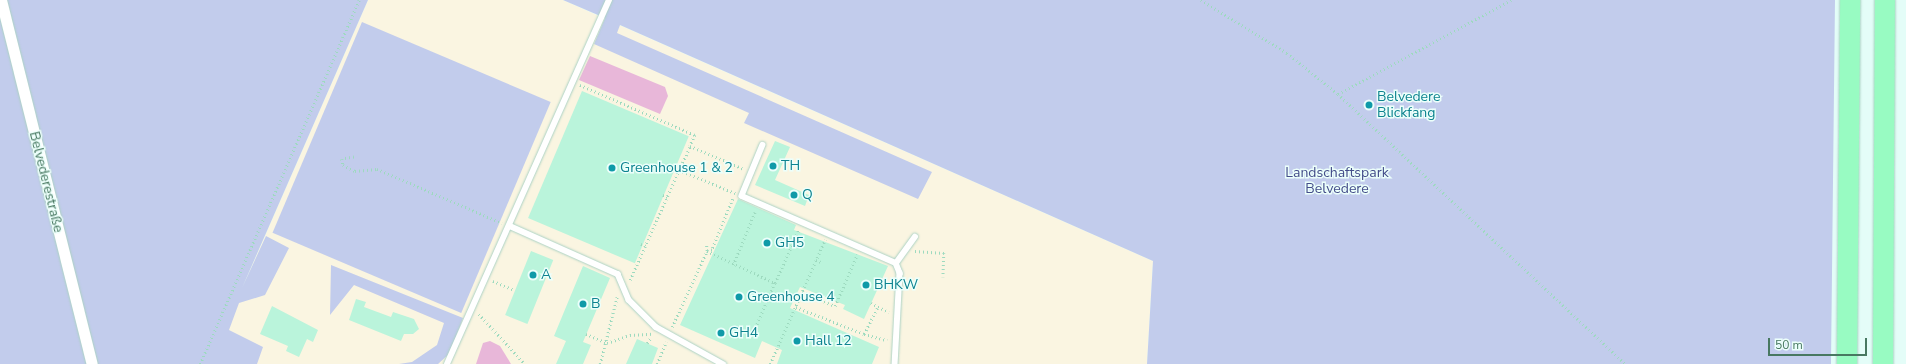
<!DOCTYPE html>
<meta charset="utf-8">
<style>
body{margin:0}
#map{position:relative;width:1906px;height:364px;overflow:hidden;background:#e4fdf8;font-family:"Nunito Sans",sans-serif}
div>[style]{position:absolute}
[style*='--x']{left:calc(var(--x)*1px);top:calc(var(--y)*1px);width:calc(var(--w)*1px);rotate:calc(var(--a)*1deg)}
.education>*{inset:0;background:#faf5e1}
.green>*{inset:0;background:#c2ccec;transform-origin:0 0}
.water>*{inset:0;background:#e8b7d9}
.building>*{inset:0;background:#baf4db;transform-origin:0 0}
.path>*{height:2.5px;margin-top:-1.25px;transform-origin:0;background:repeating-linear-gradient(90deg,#9ddabf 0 1px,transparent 0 4px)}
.roads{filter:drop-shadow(0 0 1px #acd2c4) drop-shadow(0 0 1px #acd2c4)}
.lane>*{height:5.5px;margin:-2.75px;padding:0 2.75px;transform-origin:2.75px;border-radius:2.75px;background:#fff}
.street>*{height:11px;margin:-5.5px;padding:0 5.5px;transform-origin:5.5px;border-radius:5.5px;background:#fff}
.highway>*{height:20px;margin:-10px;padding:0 10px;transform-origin:10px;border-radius:10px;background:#98fbc2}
.dots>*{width:11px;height:11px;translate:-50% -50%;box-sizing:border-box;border:2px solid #ecfffb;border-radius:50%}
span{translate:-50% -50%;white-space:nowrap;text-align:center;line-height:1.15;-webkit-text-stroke:3px #ecfffb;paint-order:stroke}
.culture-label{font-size:14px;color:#0d838f}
.left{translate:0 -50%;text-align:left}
.park-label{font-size:14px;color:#444d8a}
.street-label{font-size:14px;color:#487861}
.scale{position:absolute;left:1768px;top:338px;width:99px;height:18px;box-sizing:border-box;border:2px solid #487861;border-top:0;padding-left:5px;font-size:12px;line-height:14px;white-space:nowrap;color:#487861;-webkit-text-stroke:3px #ecfffb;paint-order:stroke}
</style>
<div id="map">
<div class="education">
<i style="clip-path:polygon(368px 0,563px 0,1153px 261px,1147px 364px,209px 364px)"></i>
</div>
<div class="green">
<i style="clip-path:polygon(0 0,368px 0,242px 288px,266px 236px,289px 248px,265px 295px,239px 303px,229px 330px,263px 347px,257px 364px,0 364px)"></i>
<i style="clip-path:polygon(563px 0,1835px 0,1831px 364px,1147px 364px,1153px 261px,620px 25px,617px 33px,932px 172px,918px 199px,744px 123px,749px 113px,594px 44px,605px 18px)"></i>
<i style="left:362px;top:22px;width:205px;height:229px;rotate:23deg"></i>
<i style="clip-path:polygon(331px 265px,463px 318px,450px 353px,438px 364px,399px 364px,412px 362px,437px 345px,444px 323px,354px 285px,330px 315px)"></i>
</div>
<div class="water">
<i style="clip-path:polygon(590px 56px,665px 87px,668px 96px,660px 114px,579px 80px)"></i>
<i style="clip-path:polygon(490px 341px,500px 346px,511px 364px,476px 364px,483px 343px)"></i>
</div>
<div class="building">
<i style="left:582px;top:91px;width:116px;height:138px;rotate:23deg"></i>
<i style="clip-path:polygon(775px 141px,790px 147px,775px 180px,809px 195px,805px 206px,755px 185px)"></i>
<i style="clip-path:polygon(738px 199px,796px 225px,794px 230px,888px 266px,864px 319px,843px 309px,845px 305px,800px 287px,790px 308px,879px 347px,872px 364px,777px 364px,782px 350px,762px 341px,755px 358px,680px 325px)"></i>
<i style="left:531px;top:251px;width:24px;height:69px;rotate:22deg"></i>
<i style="clip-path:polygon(583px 266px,610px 278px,583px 342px,591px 345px,583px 364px,556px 364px,566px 341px,554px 336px)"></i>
<i style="clip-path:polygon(356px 299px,366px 302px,364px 307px,391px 317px,393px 312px,414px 319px,419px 329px,413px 334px,404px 334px,401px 341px,349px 320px)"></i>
<i style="clip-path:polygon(272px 306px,318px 330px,313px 342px,307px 339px,299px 357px,286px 351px,288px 346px,260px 334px)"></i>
<i style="clip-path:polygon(637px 339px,658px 348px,652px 364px,626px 364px)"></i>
</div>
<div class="path">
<i style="--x:1201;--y:0;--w:101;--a:31.6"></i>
<i style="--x:1287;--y:53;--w:65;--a:38.8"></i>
<i style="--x:1338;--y:94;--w:395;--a:43.2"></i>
<i style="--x:580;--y:85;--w:125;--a:23.5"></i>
<i style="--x:695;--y:135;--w:12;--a:114"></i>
<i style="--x:1338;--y:94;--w:197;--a:-28.5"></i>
<i style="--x:354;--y:157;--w:12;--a:171"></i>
<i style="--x:342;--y:159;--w:6;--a:81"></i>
<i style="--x:343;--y:165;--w:13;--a:27"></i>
<i style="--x:355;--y:171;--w:22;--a:-5"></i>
<i style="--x:377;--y:169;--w:136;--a:23.4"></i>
<i style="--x:679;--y:170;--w:26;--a:-65"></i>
<i style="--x:690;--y:146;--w:59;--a:23.1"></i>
<i style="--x:663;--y:195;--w:5;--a:22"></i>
<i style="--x:733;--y:199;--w:55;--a:112.4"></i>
<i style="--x:712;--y:250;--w:5;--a:169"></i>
<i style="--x:707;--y:251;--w:75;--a:25.2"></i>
<i style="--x:775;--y:283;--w:53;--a:113.2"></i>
<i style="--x:641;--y:244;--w:5;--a:22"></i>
<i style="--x:915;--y:251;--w:29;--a:4"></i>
<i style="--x:944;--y:253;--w:24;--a:92"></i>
<i style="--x:816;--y:260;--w:5;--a:22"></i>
<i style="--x:733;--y:265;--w:57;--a:-67.5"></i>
<i style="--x:630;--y:280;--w:120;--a:-66"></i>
<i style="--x:679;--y:170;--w:61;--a:22.3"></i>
<i style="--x:493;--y:281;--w:23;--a:23"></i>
<i style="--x:775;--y:283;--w:59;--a:-66"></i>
<i style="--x:802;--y:292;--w:36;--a:23"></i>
<i style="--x:835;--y:306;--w:56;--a:-66.7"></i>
<i style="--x:818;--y:299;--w:4;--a:-63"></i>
<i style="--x:871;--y:303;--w:20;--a:27"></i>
<i style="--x:796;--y:307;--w:73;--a:21.7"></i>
<i style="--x:864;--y:334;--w:24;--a:15"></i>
<i style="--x:479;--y:314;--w:68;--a:47.4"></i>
<i style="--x:672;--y:327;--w:84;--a:-65.3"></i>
<i style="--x:707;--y:251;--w:8;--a:-97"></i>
<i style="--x:586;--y:334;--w:23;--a:23"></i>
<i style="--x:607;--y:343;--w:24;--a:-19"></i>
<i style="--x:630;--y:335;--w:22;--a:-3"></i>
<i style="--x:864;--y:334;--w:30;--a:-63"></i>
<i style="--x:647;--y:343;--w:7;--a:-56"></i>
<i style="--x:200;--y:364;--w:397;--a:-66.4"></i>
<i style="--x:600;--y:364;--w:69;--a:-75.8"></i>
<i style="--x:657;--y:364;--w:24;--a:-68"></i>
<i style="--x:770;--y:364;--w:136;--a:-66.1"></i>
</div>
<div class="roads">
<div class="lane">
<i style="--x:763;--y:145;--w:55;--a:112.4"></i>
<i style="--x:742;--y:196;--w:168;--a:23.5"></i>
<i style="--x:896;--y:263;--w:11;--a:68"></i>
<i style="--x:900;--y:273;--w:91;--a:93.1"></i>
<i style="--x:510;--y:226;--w:118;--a:24"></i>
<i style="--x:618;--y:274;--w:28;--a:67"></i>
<i style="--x:629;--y:300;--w:38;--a:45"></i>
<i style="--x:656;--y:327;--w:77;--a:28.9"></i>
<i style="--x:896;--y:263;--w:32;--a:-54"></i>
<i style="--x:447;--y:364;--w:398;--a:-66"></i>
</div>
<div class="street">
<i style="--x:1;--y:0;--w:375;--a:76"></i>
</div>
<div class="highway">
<i style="--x:1847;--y:364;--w:364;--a:-89.5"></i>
<i style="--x:1883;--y:364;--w:364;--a:-89.7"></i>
</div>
</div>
<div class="dots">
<i style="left:1369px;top:105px;background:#0f9aa8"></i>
<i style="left:773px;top:166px;background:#0f9aa8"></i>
<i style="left:612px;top:168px;background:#0f9aa8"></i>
<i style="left:794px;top:195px;background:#0f9aa8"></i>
<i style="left:767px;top:243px;background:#0f9aa8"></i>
<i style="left:533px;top:275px;background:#0f9aa8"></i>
<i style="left:866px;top:285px;background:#0f9aa8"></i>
<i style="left:739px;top:297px;background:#0f9aa8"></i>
<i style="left:583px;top:304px;background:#0f9aa8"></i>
<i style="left:721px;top:333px;background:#0f9aa8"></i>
<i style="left:797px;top:341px;background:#0f9aa8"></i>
</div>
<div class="culture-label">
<span class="left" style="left:1377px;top:105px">Belvedere<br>Blickfang</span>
<span class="left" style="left:781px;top:166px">TH</span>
<span class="left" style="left:620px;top:168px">Greenhouse 1 &amp; 2</span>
<span class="left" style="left:802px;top:195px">Q</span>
<span class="left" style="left:775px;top:243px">GH5</span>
<span class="left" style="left:541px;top:275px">A</span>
<span class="left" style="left:874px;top:285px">BHKW</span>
<span class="left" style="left:747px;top:297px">Greenhouse 4</span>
<span class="left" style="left:591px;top:304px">B</span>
<span class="left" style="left:729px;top:333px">GH4</span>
<span class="left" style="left:805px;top:341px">Hall 12</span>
</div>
<div class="park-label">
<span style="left:1337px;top:181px">Landschaftspark<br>Belvedere</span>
</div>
<div class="street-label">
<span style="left:46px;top:182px;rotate:76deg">Belvederestraße</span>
</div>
<div class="scale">50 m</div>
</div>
